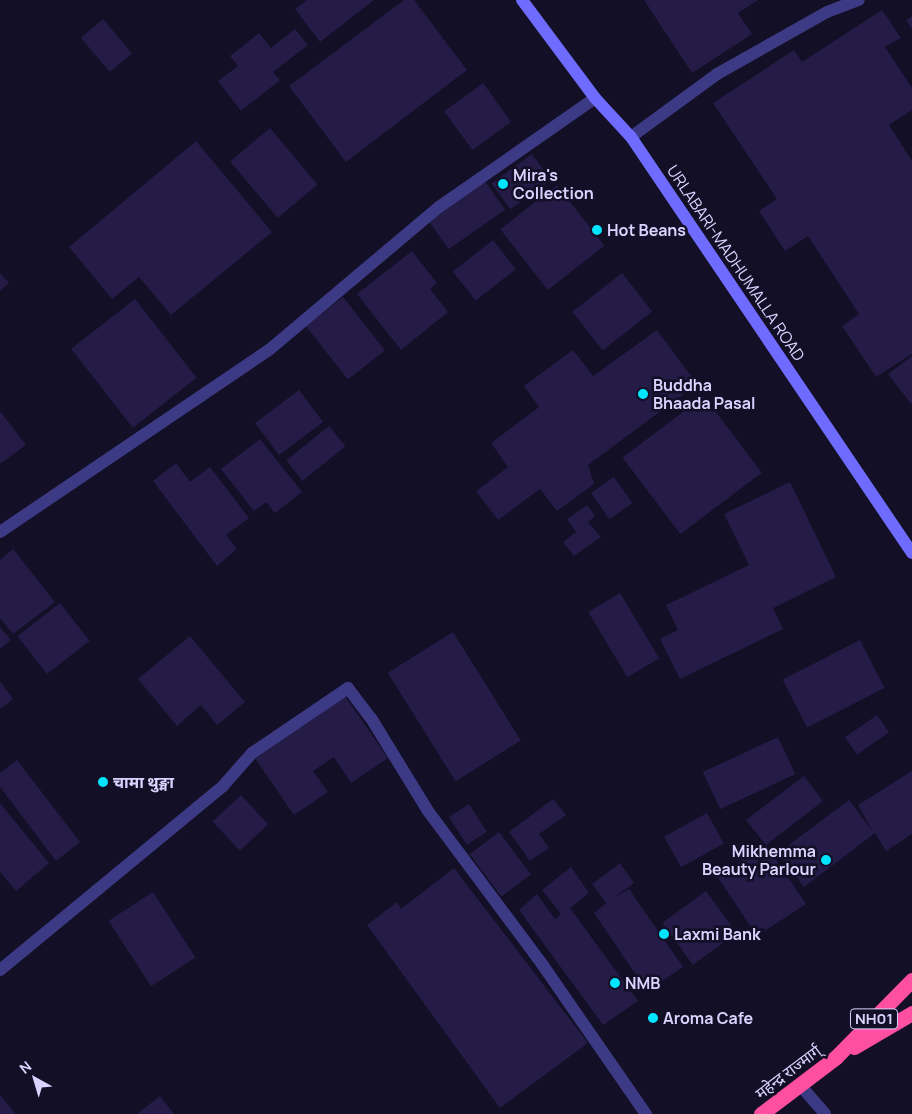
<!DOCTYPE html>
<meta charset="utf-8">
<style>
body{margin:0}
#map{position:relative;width:912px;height:1114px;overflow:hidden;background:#130f26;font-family:Manrope,"Noto Sans Devanagari",sans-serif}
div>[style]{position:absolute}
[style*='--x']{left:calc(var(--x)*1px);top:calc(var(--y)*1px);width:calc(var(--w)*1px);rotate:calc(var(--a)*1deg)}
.building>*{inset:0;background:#241b47;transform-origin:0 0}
.street>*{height:12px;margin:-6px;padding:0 6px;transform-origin:6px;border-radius:6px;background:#3d3a85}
.secondary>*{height:12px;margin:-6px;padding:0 6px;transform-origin:6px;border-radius:6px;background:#6f6bff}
.highway>*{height:15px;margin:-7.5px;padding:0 7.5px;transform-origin:7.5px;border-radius:7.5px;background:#ff4fa3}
.dots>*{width:14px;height:14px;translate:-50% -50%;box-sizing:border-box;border:2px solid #130f26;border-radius:50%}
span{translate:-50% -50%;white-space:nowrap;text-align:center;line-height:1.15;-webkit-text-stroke:5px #130f26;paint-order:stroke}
.shield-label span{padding:1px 4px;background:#130f26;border:1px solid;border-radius:4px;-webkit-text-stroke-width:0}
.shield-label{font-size:15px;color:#d9d4ff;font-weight:700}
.poi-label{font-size:16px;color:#d9d4ff;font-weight:700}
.left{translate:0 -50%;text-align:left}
.right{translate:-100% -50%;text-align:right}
.street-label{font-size:16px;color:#d9d4ff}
.north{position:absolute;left:10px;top:1054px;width:50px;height:50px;-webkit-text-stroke:4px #130f26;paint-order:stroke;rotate:321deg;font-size:14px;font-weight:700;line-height:20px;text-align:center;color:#d9d4ff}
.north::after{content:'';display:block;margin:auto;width:18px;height:22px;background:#d9d4ff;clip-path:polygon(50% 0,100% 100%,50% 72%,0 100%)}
</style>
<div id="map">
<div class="building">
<i style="clip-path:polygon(307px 0,374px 0,320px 42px,295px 9px)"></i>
<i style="clip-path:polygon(404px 0,414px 0,467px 70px,346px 162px,289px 86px)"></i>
<i style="clip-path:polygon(644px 0,758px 0,738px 13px,752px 34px,692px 73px)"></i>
<i style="clip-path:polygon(882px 10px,901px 38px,885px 47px,912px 88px,912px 110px,889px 125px,912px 161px,912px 354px,876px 377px,842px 326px,859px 314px,808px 236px,785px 251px,759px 211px,777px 199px,713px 103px,794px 50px,802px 62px)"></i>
<i style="clip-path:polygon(912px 16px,912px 29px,906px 20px)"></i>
<i style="left:103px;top:19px;width:45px;height:29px;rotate:50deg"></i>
<i style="clip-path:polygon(295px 29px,308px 45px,273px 72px,280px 80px,241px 111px,218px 81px,238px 66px,230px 56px,259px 33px,271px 48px)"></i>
<i style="left:483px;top:83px;width:48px;height:48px;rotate:54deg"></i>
<i style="left:270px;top:128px;width:74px;height:52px;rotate:50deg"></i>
<i style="clip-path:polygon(196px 141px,272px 232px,171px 315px,139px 277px,112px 299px,69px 247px)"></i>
<i style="left:532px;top:154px;width:32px;height:50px;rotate:54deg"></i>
<i style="left:485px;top:181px;width:35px;height:69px;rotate:55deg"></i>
<i style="left:557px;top:185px;width:77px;height:72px;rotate:52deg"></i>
<i style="left:493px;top:240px;width:37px;height:51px;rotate:52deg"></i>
<i style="clip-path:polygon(412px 251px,437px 283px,430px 289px,448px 312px,401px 350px,357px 294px)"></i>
<i style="clip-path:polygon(0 273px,9px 283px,0 291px)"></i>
<i style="left:622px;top:273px;width:49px;height:63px;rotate:52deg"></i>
<i style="left:343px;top:297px;width:68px;height:47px;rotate:52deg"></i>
<i style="left:135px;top:299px;width:100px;height:81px;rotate:52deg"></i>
<i style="clip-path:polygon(657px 330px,697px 384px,588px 465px,594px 484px,557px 511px,540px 489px,498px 520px,476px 491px,508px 467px,491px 443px,539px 407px,524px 386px,573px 350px,593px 376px)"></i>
<i style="clip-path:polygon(912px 356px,912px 405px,888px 374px)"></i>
<i style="left:299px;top:390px;width:40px;height:55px;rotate:53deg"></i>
<i style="left:704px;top:396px;width:96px;height:102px;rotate:53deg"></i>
<i style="clip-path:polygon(0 411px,26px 445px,0 464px)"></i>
<i style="left:329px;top:426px;width:26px;height:55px;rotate:51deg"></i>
<i style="clip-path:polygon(260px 439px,302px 492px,275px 513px,266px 502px,254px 511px,221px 469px)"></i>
<i style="clip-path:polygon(176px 463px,190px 482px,210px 467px,249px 518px,226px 535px,237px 549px,217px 566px,153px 481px)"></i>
<i style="left:614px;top:477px;width:32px;height:28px;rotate:55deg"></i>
<i style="clip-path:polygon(790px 482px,836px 577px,773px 608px,783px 629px,680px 679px,660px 639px,678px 630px,666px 605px,749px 565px,724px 514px)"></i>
<i style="clip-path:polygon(587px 505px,595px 516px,588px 522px,601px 537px,574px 556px,563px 542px,576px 532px,567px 519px)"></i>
<i style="clip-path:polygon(13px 549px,55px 602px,13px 634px,0 618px,0 560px)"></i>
<i style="left:620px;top:593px;width:76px;height:37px;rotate:59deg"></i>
<i style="left:60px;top:603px;width:48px;height:54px;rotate:52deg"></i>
<i style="clip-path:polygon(0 627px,11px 640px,0 649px)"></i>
<i style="left:453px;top:632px;width:128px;height:77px;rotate:58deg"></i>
<i style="clip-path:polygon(190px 636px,245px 702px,217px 725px,201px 705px,177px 726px,138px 679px)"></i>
<i style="left:860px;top:640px;width:54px;height:87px;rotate:63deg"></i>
<i style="clip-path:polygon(0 681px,13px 699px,0 709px)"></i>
<i style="clip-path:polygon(345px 696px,388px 758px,351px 783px,334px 757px,313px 771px,328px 792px,294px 815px,254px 757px)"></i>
<i style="left:877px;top:715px;width:21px;height:39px;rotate:55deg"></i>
<i style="left:778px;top:737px;width:41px;height:83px;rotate:65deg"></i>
<i style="clip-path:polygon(17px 760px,80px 842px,56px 861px,0 787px,0 773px)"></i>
<i style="clip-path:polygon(912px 771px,912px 834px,886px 851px,875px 833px,804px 887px,778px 853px,849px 800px,873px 832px,858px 805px)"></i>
<i style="clip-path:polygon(804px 776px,823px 801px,766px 845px,806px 904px,757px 936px,717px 876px,766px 845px,746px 820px)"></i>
<i style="left:241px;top:795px;width:40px;height:39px;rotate:47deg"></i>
<i style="clip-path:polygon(553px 799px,566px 815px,539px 834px,549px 848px,530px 861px,509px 832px)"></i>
<i style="clip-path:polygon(0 803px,49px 863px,16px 891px,0 872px)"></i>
<i style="left:469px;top:804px;width:33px;height:24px;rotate:57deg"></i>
<i style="left:707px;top:813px;width:35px;height:49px;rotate:61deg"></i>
<i style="left:499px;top:832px;width:53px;height:37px;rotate:53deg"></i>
<i style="clip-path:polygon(620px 863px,634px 883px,612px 899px,629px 889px,683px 967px,647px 991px,594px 913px,606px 903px,592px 884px)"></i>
<i style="clip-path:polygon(571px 867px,589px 893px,570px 908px,638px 1001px,603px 1025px,519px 910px,537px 894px,555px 919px,561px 914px,542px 890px)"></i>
<i style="clip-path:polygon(454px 868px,588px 1043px,500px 1108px,367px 925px,397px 902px,401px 909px)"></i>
<i style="left:706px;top:891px;width:52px;height:54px;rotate:54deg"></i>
<i style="left:153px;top:892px;width:78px;height:53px;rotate:57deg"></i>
<i style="clip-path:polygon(0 1095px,16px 1114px,0 1114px)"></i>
<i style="clip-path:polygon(160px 1096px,174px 1114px,137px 1114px)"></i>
</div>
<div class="street">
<i style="--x:631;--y:137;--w:107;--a:-36.2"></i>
<i style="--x:717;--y:74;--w:126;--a:-29.4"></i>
<i style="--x:827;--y:12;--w:34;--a:-21"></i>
<i style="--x:0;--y:532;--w:325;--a:-34.1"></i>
<i style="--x:269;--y:350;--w:222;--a:-40.1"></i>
<i style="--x:439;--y:207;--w:190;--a:-34.9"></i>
<i style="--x:0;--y:970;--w:289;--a:-39.5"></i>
<i style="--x:223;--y:786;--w:44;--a:-48.7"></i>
<i style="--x:252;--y:753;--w:116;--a:-34.1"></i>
<i style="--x:348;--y:688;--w:38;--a:53"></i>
<i style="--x:371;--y:718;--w:109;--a:58.5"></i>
<i style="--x:428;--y:811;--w:191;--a:53.3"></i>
<i style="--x:542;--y:964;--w:183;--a:55.3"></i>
<i style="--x:800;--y:1085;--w:38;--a:49"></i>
</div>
<div class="secondary">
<i style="--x:522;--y:0;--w:122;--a:53.3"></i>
<i style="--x:595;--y:98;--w:53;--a:47.3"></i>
<i style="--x:631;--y:137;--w:502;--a:55.96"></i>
</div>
<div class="highway">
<i style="--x:854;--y:1047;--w:67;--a:-30.4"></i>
<i style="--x:761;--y:1114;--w:94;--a:-37.2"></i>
<i style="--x:836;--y:1057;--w:108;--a:-45.4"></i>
</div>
<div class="dots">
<i style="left:503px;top:184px;background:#00e5ff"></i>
<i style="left:597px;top:230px;background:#00e5ff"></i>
<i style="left:643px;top:394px;background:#00e5ff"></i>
<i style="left:103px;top:782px;background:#00e5ff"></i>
<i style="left:826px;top:860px;background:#00e5ff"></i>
<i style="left:664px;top:934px;background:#00e5ff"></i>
<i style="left:615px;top:983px;background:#00e5ff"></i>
<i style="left:653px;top:1018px;background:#00e5ff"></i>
</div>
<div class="shield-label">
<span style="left:874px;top:1019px">NH01</span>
</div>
<div class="poi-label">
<span class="left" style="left:513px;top:184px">Mira's<br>Collection</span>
<span class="left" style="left:607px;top:230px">Hot Beans</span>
<span class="left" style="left:653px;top:394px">Buddha<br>Bhaada Pasal</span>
<span class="left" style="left:113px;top:782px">चामा थुङ्मा</span>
<span class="right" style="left:816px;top:860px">Mikhemma<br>Beauty Parlour</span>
<span class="left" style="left:674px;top:934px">Laxmi Bank</span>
<span class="left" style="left:625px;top:983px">NMB</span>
<span class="left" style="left:663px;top:1018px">Aroma Cafe</span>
</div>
<div class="street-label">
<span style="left:736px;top:263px;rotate:56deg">URLABARI-MADHUMALLA ROAD</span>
<span style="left:788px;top:1072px;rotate:-37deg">महेन्द्र राज्मार्ग्</span>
</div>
<div class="north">N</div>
</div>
